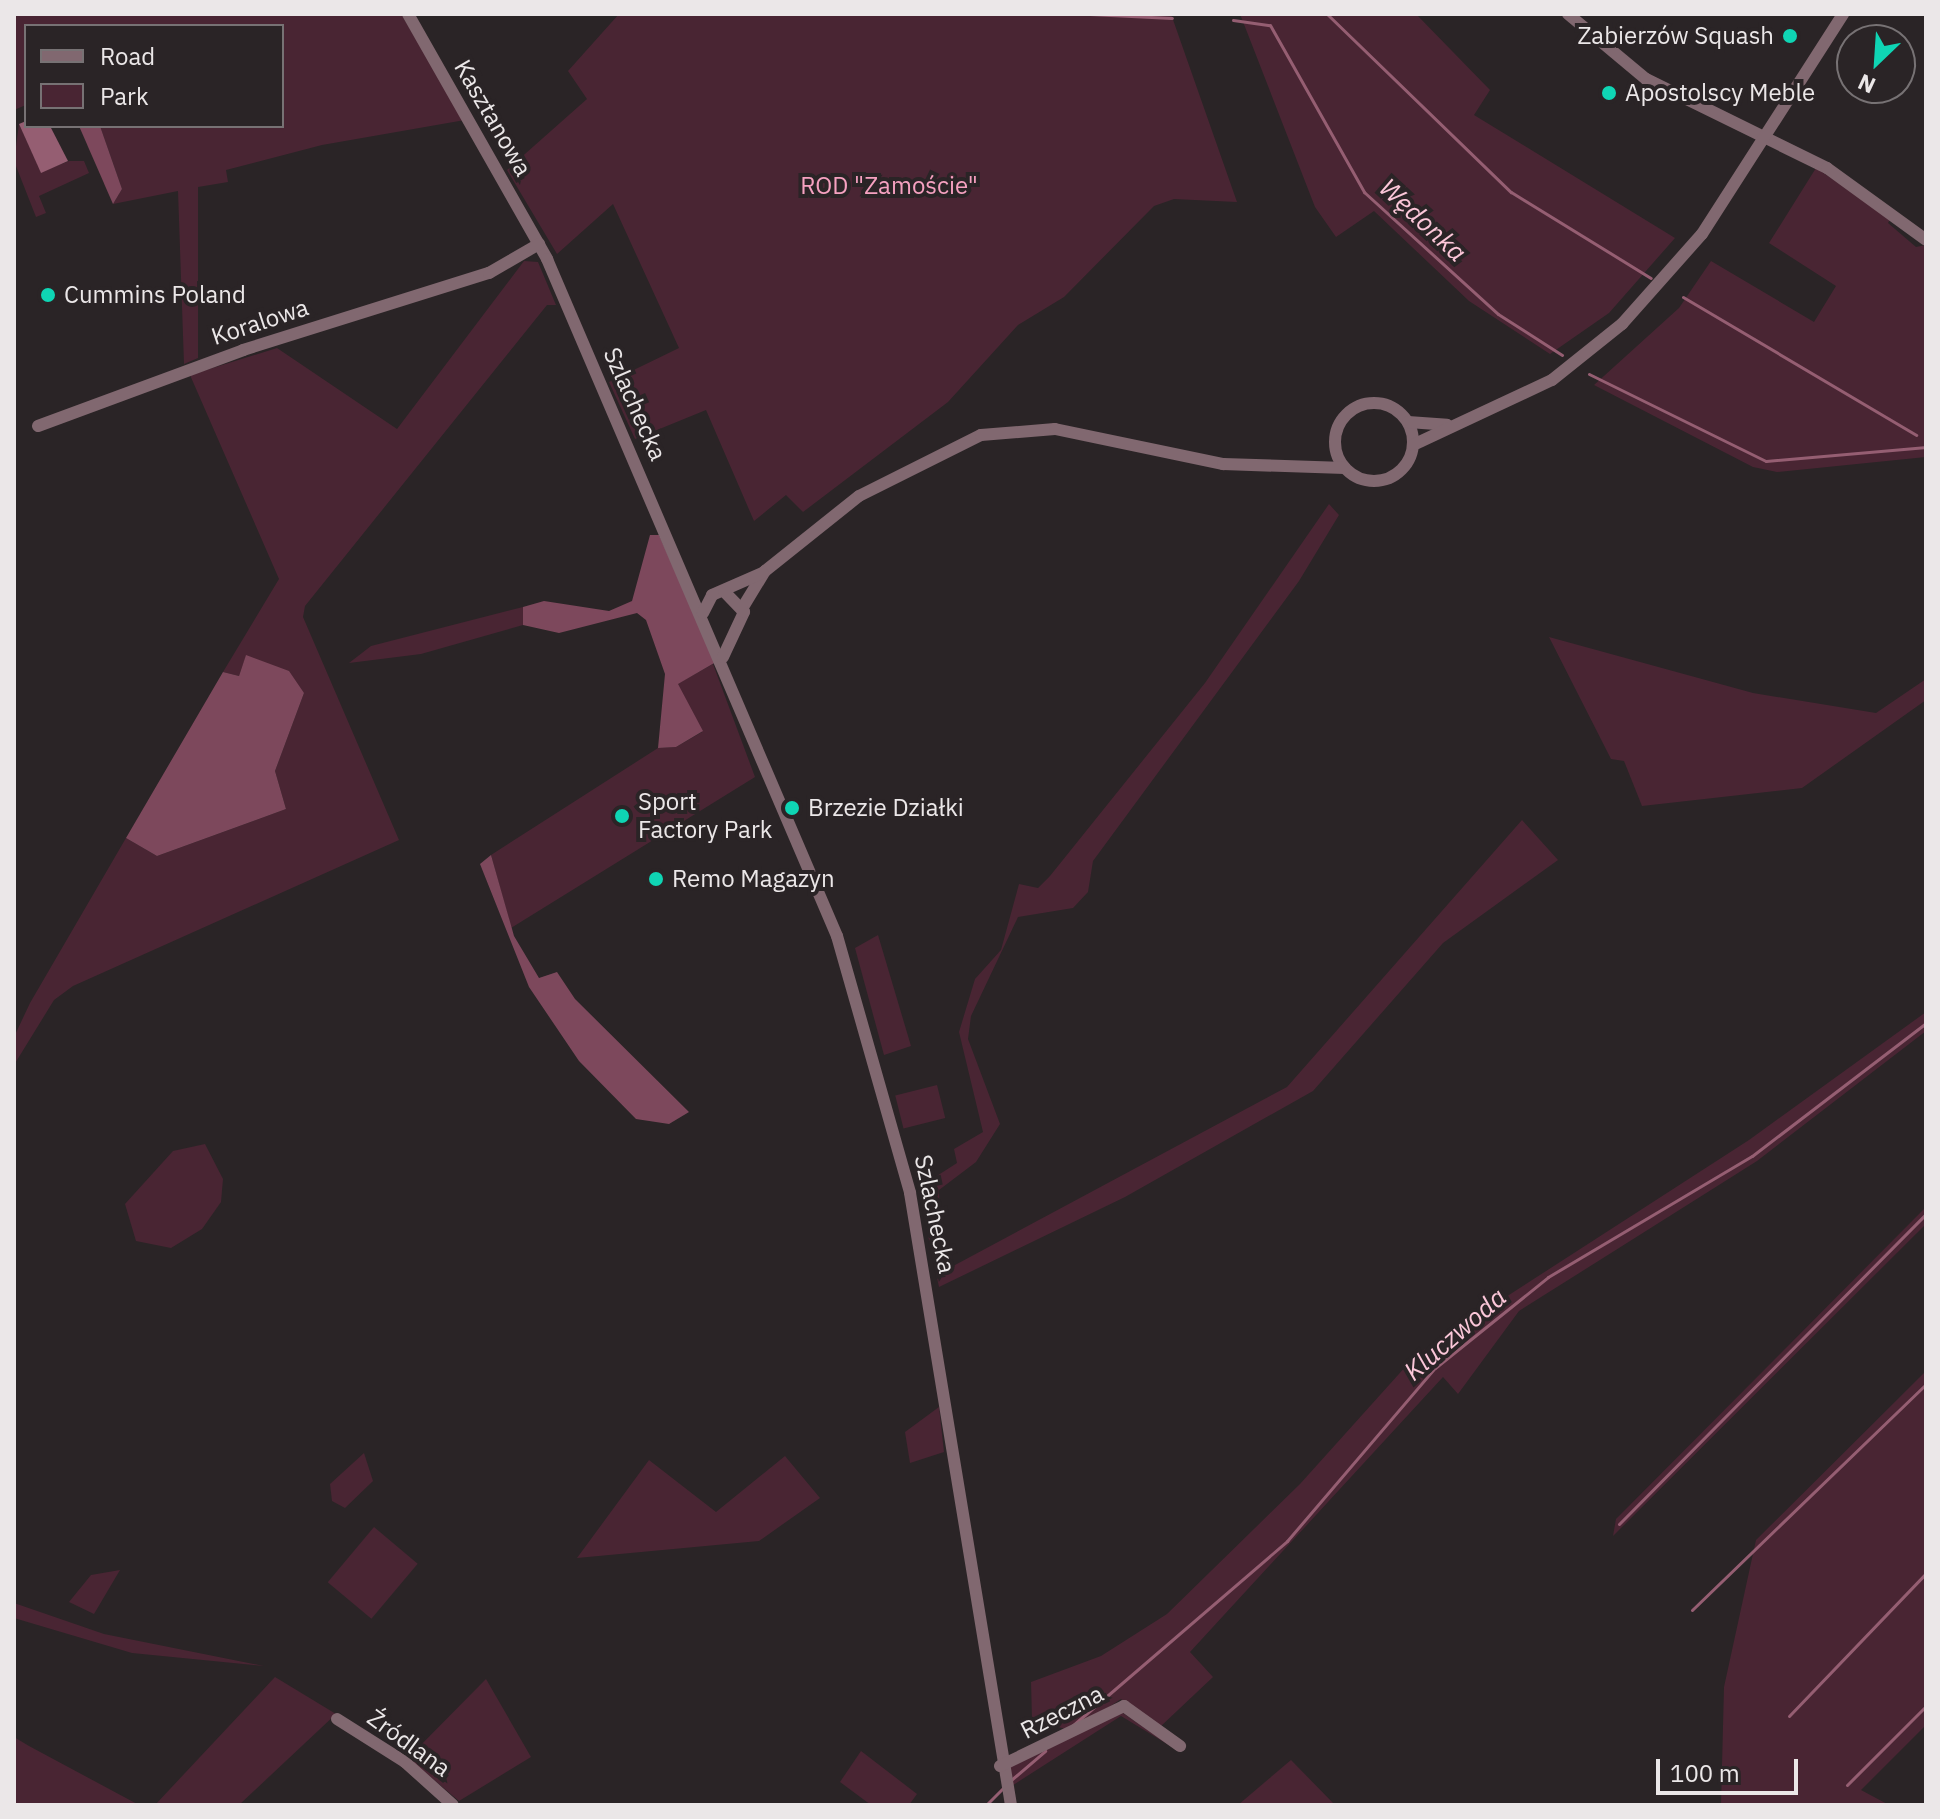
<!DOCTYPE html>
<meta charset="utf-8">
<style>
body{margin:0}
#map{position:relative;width:1940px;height:1819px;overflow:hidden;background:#2a2426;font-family:"IBM Plex Sans",sans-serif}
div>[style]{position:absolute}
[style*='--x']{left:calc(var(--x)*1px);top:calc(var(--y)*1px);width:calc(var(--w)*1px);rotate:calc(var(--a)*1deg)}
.green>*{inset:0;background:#492533;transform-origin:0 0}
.forest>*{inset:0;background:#7d485c}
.water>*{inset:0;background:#955e72}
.stream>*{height:3px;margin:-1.5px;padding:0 1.5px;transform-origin:1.5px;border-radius:1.5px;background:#955e72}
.minor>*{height:12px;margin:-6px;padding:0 6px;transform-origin:6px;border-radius:6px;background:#816870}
.minor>.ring{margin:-6px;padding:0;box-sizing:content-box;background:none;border:12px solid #816870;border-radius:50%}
.dots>*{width:22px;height:22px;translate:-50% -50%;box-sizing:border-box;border:4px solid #2a2426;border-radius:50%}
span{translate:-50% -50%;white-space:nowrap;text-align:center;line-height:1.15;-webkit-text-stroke:8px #2a2426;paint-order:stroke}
.poi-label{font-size:24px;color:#ebe7e8}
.right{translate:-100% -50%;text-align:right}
.left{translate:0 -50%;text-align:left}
.street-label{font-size:24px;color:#ebe7e8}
.park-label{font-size:24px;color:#f5a1c0}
.water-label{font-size:26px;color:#fcc7d9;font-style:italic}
.frame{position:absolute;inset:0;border:16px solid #ebe7e8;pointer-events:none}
.legend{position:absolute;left:24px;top:24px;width:260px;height:104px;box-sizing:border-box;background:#2a2426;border:2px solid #777274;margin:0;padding:10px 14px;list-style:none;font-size:24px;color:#ebe7e8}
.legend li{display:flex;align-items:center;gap:16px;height:40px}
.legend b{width:40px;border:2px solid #777274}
.north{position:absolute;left:1836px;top:24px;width:80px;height:80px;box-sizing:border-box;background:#2a2426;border:2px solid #777274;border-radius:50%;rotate:205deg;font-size:22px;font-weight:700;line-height:32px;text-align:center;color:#ebe7e8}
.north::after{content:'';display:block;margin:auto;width:28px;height:36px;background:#0fd5b4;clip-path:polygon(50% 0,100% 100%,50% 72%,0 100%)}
.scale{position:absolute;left:1656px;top:1759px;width:142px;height:36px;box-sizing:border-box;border:4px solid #ebe7e8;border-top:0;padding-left:10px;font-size:24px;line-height:28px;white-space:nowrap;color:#ebe7e8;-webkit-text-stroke:6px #2a2426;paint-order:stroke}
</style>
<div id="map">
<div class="green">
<i style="clip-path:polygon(14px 14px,401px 14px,465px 120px,322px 145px,226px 170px,228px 182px,198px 187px,198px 358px,184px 364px,178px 191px,113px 204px,122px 189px,100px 126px,282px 126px,282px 26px,26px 26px,26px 105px,14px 110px)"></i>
<i style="clip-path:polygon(619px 14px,1171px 14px,1237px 202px,1174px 199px,1154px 206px,1064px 297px,1018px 325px,948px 402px,803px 512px,786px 495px,754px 521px,706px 410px,635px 439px,609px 382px,679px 348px,613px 204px,557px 254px,507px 170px,587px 99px,568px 71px)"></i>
<i style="clip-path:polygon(1240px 14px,1416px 14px,1490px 90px,1474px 115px,1675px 238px,1609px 313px,1550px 354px,1469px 301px,1374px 211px,1336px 237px,1315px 207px)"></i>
<i style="clip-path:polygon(19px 124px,41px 172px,69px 161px,84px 161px,89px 173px,39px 196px,46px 213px,36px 217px,14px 161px)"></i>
<i style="clip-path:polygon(1816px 168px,1891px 218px,1888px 223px,1916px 247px,1926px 245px,1926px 457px,1777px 472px,1753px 467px,1594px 385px,1679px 308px,1711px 261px,1814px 322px,1836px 286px,1769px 243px)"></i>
<i style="clip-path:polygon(524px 261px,538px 262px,556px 305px,547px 305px,305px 606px,303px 617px,399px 840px,73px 986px,54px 1000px,14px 1065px,14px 1037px,30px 1003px,126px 838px,157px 856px,286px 809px,275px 771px,304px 693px,246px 656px,239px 676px,223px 672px,279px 579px,190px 375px,277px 348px,397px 429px)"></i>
<i style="clip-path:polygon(1329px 504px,1339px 515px,1299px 581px,1093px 861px,1088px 892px,1073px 908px,1018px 917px,971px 1016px,968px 1039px,1000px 1124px,976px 1162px,939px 1190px,942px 1272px,1287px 1087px,1522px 820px,1558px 860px,1443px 943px,1313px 1091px,1125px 1197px,939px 1287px,918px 1188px,957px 1163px,954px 1149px,983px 1132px,959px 1032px,975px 979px,1001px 950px,1019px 884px,1038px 888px,1050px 876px,1205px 683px)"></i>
<i style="clip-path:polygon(523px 607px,523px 625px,421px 654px,349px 663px,371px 646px)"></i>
<i style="clip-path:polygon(1549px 637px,1753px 693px,1876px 713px,1926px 679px,1926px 700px,1802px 788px,1642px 806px,1624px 761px,1611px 759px)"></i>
<i style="clip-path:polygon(713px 664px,755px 777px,511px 928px,491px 855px,658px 748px,676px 747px,702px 732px,677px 684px)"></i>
<i style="clip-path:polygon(878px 935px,911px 1046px,884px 1055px,855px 948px)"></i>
<i style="clip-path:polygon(1926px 1012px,1926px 1031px,1757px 1161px,1519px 1311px,1458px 1394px,1443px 1377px,1190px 1652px,1213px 1677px,1160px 1727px,1121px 1699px,1073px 1731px,1032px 1720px,1031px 1682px,1101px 1656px,1167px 1614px,1300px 1484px,1416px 1355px,1749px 1140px)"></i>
<i style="left:937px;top:1085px;width:34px;height:43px;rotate:76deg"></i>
<i style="clip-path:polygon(205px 1144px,223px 1179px,221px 1202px,202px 1229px,171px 1248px,136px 1241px,125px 1204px,173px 1151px)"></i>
<i style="clip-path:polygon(1926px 1207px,1926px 1224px,1613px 1536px,1616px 1519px)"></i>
<i style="clip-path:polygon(1926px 1371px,1926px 1725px,1861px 1790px,1889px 1805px,1721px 1805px,1724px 1687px,1756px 1540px)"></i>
<i style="clip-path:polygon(939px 1407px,944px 1452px,910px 1463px,905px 1432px)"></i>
<i style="clip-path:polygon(364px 1453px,373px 1481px,345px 1508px,332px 1501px,330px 1484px)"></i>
<i style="clip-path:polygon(785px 1456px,820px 1498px,759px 1541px,577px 1558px,649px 1460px,716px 1512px)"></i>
<i style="left:374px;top:1527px;width:57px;height:72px;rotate:40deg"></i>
<i style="clip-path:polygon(120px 1570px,94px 1614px,69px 1602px,91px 1575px)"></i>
<i style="clip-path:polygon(14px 1603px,104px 1634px,264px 1666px,132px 1653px,14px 1618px)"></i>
<i style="clip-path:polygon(275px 1677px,336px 1714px,239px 1805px,155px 1805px)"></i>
<i style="clip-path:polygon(486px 1679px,531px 1757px,459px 1801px,408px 1758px)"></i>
<i style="clip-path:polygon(1120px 1711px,1177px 1750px,1121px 1716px,1010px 1787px,1007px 1768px)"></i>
<i style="clip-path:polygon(14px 1737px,29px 1746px,139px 1805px,14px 1805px)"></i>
<i style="clip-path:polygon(861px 1751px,917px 1794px,909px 1805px,871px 1805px,840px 1782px)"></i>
<i style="clip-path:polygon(1291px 1760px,1335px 1805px,1238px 1805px)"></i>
</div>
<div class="forest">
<i style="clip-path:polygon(79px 126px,100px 126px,122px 189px,113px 204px)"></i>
<i style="clip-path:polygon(650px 535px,659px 535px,716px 662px,678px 684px,703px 731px,676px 747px,658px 748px,665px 674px,646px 620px,637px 613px,559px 633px,523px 625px,523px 607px,544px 601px,609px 611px,632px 601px)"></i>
<i style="clip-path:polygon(246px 655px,289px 671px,304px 693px,275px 771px,286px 809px,157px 856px,126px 838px,223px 672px,239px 676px)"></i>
<i style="clip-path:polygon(491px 855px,514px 936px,539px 978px,557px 972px,575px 999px,689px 1112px,669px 1124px,636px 1119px,579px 1061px,529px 987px,480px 864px)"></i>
</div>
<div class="water">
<i style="clip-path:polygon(26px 121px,50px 126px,68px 161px,41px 173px,19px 124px)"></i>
</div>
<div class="stream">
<i style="--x:1090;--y:14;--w:82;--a:2.8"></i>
<i style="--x:1327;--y:14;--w:256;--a:44.1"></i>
<i style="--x:1511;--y:192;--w:164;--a:31.6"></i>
<i style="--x:1233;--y:20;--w:37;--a:8"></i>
<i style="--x:1270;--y:25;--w:192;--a:60.6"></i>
<i style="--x:1364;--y:192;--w:181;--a:42.3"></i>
<i style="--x:1498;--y:314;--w:76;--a:32.6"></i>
<i style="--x:1683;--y:297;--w:271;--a:30.6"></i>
<i style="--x:1589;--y:374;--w:197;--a:26.2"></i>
<i style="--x:1766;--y:461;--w:161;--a:-5"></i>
<i style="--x:1619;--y:1524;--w:436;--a:-45.3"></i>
<i style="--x:1692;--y:1610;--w:325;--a:-44"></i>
<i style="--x:1789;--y:1716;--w:198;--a:-46.2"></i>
<i style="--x:1072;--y:1726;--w:284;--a:-40.7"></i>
<i style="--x:1287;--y:1541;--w:228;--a:-49.5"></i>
<i style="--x:1435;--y:1368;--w:145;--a:-38.8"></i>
<i style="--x:1548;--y:1277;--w:237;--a:-30.7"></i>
<i style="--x:1752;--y:1156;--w:219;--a:-37.4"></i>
<i style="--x:1011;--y:1780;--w:45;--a:-40.5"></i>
<i style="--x:1847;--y:1785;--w:112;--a:-45"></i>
<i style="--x:986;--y:1805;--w:24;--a:-45"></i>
</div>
<div class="minor">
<i style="--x:408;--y:14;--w:282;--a:60.4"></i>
<i style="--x:547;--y:259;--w:736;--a:66.81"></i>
<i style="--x:837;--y:936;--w:267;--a:74.1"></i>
<i style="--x:910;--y:1193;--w:620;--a:80.63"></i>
<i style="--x:1568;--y:14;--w:102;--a:39.8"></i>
<i style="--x:1646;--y:79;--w:202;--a:26.2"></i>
<i style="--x:1827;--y:168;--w:122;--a:36"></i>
<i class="ring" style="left:1335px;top:403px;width:66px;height:66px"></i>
<i style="--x:1408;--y:422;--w:39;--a:4"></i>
<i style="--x:38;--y:426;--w:219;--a:-20.3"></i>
<i style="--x:243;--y:350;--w:258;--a:-17.4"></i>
<i style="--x:489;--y:273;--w:58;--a:-30.1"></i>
<i style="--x:1413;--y:445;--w:153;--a:-25.1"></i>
<i style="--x:1552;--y:380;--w:90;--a:-38.7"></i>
<i style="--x:1622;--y:324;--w:120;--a:-48.4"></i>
<i style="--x:1702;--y:234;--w:261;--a:-57.3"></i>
<i style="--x:743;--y:607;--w:42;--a:-58.6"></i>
<i style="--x:765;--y:571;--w:120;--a:-38.6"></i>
<i style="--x:859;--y:496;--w:136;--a:-26.6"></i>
<i style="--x:981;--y:435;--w:74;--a:-4.6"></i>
<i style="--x:1055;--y:429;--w:172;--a:11.8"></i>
<i style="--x:1223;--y:464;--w:122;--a:1.9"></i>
<i style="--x:703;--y:613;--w:20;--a:-63"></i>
<i style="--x:712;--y:595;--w:55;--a:-23.7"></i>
<i style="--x:723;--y:657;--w:50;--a:-65"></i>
<i style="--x:744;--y:612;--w:28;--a:-134"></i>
<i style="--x:337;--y:1719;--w:80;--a:32.3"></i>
<i style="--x:405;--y:1762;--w:64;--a:41.9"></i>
<i style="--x:1000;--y:1766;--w:138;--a:-25.8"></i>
<i style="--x:1124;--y:1706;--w:69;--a:35.5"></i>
</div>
<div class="dots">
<i style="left:1790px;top:36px;background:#0fd5b4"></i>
<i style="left:1609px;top:93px;background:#0fd5b4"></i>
<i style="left:48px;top:295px;background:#0fd5b4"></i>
<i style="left:792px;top:808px;background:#0fd5b4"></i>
<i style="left:622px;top:816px;background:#0fd5b4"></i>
<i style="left:656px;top:879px;background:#0fd5b4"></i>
</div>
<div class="poi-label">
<span class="right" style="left:1774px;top:36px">Zabierzów Squash</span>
<span class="left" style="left:1625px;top:93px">Apostolscy Meble</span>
<span class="left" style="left:64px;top:295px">Cummins Poland</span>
<span class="left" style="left:638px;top:816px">Sport<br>Factory Park</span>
<span class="left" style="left:808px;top:808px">Brzezie Działki</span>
<span class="left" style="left:672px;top:879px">Remo Magazyn</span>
</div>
<div class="street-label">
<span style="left:493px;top:118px;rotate:60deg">Kasztanowa</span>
<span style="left:260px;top:322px;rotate:-18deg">Koralowa</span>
<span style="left:635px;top:404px;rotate:66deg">Szlachecka</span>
<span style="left:935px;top:1214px;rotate:78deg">Szlachecka</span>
<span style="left:1062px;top:1712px;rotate:-27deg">Rzeczna</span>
<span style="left:409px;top:1743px;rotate:36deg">Źródlana</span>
</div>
<div class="park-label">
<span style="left:889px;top:186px">ROD "Zamoście"</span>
</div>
<div class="water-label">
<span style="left:1423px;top:220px;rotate:43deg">Wędonka</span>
<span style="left:1455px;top:1334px;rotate:-41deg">Kluczwoda</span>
</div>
<div class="frame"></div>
<ul class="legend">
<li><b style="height:10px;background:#816870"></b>Road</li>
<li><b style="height:22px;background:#492533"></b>Park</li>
</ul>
<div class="north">N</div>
<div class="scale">100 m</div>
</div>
